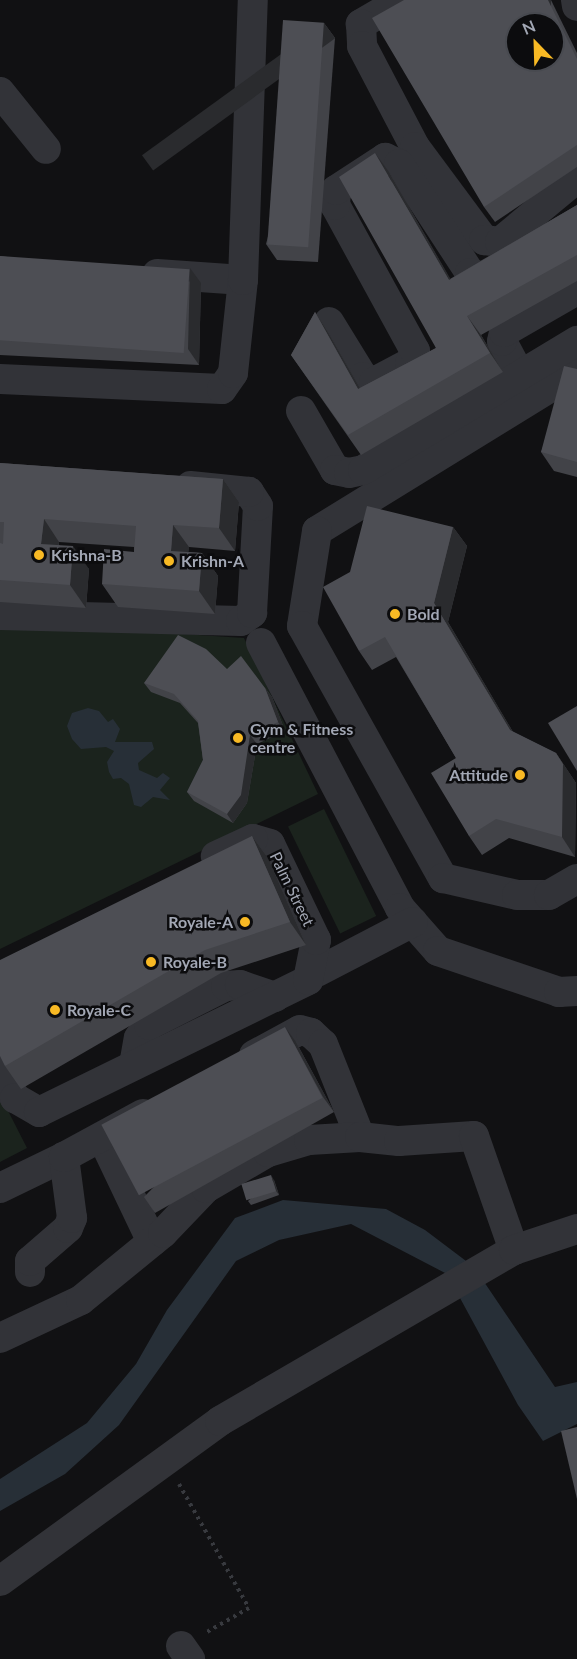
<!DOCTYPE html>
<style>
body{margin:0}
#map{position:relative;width:577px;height:1659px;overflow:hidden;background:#111113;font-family:Lato,sans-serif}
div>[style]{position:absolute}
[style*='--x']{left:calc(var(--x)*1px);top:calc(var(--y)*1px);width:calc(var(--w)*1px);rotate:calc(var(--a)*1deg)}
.green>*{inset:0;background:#1b231d;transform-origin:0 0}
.water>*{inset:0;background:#272f37}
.path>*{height:4px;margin-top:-2px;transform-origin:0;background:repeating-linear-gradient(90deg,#383a3f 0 3px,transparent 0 7.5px)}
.minor>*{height:30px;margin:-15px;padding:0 15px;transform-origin:15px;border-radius:15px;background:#323338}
.wall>*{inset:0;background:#424348}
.shaded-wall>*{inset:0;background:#2a2b2e;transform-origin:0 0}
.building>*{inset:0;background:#4d4e54;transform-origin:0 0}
.dots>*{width:16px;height:16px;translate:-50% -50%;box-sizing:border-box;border:3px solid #0c0c0e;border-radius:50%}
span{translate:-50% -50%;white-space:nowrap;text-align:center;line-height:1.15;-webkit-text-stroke:5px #0c0c0e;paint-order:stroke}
.poi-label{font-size:16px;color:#a2a7b4;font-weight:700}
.left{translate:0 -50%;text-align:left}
.right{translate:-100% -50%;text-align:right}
.street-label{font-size:16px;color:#a2a7b4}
.north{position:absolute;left:505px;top:12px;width:60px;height:60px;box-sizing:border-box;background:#0c0c0e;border:2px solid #484a50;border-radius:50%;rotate:337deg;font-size:16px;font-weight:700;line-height:24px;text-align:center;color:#a2a7b4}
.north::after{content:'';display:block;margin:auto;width:21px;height:27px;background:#f8b924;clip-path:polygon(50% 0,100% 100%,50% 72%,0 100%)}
</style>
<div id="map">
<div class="green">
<i style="clip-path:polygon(0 622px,244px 638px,318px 794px,0 949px)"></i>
<i style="left:324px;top:809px;width:119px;height:40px;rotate:64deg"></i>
<i style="clip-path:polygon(0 1095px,27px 1148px,0 1162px)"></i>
</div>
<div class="water">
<i style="clip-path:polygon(88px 708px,99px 711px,108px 722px,113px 719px,120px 729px,115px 742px,152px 742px,154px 749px,138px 763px,139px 770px,157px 778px,163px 773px,170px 778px,160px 790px,170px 800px,153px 797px,141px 807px,134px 805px,129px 784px,121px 778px,113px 779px,109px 772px,107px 762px,114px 751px,106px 747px,81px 749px,72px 739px,67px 726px,72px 713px)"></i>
<i style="clip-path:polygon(283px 1200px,386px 1209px,425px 1230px,474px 1267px,555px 1387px,577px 1382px,577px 1424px,543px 1441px,518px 1405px,447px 1274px,351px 1224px,279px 1240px,236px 1261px,119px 1425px,65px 1474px,0 1511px,0 1479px,87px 1423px,136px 1364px,167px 1310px,235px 1218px)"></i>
</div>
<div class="path">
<i style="--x:179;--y:1484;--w:142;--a:60.6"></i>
<i style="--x:249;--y:1608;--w:51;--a:150.4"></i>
</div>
<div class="minor">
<i style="--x:402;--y:0;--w:48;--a:149.7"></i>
<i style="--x:361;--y:24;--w:22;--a:87"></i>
<i style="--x:362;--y:46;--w:114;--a:62.3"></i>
<i style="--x:415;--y:147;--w:116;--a:53.4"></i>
<i style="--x:484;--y:240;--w:16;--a:7"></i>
<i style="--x:500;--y:242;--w:100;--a:-39.7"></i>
<i style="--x:576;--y:0;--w:6;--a:81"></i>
<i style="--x:0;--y:92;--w:73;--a:51.1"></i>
<i style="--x:157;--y:274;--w:86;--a:4"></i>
<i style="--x:329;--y:322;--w:65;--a:58.3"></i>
<i style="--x:363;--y:377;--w:12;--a:24"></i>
<i style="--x:374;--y:382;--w:41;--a:-27.8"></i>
<i style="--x:410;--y:363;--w:13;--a:-67"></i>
<i style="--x:415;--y:351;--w:166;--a:-118.7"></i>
<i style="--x:335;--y:205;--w:15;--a:-86"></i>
<i style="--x:336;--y:190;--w:59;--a:-33.1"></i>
<i style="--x:385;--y:158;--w:15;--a:23"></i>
<i style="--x:399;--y:164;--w:130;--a:56.9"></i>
<i style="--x:470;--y:273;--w:13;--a:18"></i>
<i style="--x:482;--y:277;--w:23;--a:-29"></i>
<i style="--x:577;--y:371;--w:305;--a:148.4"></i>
<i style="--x:317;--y:531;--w:96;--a:99"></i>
<i style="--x:302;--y:626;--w:289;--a:60.8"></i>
<i style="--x:443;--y:878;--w:76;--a:12.9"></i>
<i style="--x:517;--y:895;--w:32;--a:0"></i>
<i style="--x:549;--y:895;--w:32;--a:-30"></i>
<i style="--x:520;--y:375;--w:38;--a:-118"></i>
<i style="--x:502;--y:341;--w:9;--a:-77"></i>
<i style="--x:504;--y:332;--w:84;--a:-29.9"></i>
<i style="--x:0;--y:379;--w:222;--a:2.6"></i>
<i style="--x:222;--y:389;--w:19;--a:-55"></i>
<i style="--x:233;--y:373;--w:94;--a:-83.9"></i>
<i style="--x:243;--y:280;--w:280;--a:-88"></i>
<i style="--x:301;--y:411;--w:68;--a:60"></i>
<i style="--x:335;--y:470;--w:14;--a:12"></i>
<i style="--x:349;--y:473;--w:14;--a:-12"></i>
<i style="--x:363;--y:470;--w:250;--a:-31.1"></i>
<i style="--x:0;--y:615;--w:241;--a:1.4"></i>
<i style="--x:241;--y:621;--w:14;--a:-36"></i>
<i style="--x:252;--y:613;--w:107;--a:-86.8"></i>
<i style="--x:258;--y:506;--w:17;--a:-123"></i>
<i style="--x:249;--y:492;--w:59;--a:-174.2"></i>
<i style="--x:261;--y:643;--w:299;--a:62.3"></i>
<i style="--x:400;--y:908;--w:57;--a:48.5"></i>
<i style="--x:438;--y:951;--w:128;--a:18.7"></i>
<i style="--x:559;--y:992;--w:18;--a:-3"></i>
<i style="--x:317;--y:972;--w:108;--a:-27.5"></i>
<i style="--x:254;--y:1055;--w:52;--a:-28.5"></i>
<i style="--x:300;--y:1030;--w:11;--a:15"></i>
<i style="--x:311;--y:1033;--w:16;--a:43"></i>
<i style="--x:323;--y:1044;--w:100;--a:68.3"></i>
<i style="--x:134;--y:1065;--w:27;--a:-80"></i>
<i style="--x:139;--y:1038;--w:16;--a:-52"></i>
<i style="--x:149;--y:1025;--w:86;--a:-26.9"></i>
<i style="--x:226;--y:986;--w:14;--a:-4"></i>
<i style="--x:240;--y:985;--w:37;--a:19"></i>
<i style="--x:0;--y:1069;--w:33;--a:63"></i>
<i style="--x:15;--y:1098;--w:28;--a:30"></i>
<i style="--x:39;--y:1112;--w:300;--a:-26.1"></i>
<i style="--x:308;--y:980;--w:41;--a:-78.7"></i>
<i style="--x:316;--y:940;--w:106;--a:-115.6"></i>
<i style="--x:270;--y:844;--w:18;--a:-164"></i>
<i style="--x:253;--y:839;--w:41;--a:155.3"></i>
<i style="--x:102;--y:1137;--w:116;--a:64.5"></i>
<i style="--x:0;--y:1188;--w:71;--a:-25.8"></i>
<i style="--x:30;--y:1272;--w:11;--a:-90"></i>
<i style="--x:30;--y:1261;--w:50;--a:-41"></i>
<i style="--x:68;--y:1228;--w:11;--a:-68"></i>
<i style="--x:72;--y:1218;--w:62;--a:-97.5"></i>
<i style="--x:64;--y:1157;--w:90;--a:-28.6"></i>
<i style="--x:0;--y:1338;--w:89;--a:-25.1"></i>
<i style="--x:81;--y:1300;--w:106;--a:-39.3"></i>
<i style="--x:163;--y:1233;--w:62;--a:-46.3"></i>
<i style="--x:206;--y:1188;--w:72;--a:-30.1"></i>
<i style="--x:268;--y:1152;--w:43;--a:-16.3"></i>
<i style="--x:309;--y:1140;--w:51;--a:-3.4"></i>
<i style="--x:360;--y:1137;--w:39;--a:6"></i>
<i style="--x:399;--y:1141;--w:75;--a:-3.8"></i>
<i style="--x:474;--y:1136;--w:121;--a:70.7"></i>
<i style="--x:0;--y:1581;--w:272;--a:-36"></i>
<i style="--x:220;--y:1421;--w:340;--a:-30.2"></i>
<i style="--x:514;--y:1250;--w:66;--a:-18.4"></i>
<i style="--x:181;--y:1646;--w:16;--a:55"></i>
</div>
<div class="wall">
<i style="clip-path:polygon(551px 0,577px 53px,577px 167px,495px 222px,484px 207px)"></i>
<i style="clip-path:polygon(324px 23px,335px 38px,318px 262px,277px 260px,266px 244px)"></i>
<i style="clip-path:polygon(389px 172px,450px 279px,577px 205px,577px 281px,481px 335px,503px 372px,361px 455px,291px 355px,315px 312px,328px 332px,360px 388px,436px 348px)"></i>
<i style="clip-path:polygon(0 256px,201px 283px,199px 365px,0 355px)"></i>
<i style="clip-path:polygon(577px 369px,577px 477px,554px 471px,541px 452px)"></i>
<i style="clip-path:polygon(0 463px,223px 479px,239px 502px,235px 551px,189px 547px,188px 552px,202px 553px,218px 576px,215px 614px,118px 607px,102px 584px,134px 552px,134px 547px,59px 542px,59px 545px,89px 569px,86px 608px,0 602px)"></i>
<i style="clip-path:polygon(453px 527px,467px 546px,448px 622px,513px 732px,556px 753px,576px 783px,575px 857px,509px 838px,482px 855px,469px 836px,456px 758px,396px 657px,372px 670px,359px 651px)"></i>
<i style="clip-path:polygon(227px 669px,265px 688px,272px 697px,285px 731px,257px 744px,247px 803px,233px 823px,194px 801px,187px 792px,203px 760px,198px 723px,180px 703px,151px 692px,144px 683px)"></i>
<i style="clip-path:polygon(252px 836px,268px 858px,306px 945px,221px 973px,21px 1089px,5px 1066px)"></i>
<i style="clip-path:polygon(296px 1042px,334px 1112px,155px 1213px,144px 1197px)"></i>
<i style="clip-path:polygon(274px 1180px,279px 1195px,251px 1205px,248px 1201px)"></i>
</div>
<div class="shaded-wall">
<i style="left:548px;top:0;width:3px;height:66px"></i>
<i style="left:324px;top:23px;width:19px;height:225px;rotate:54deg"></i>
<i style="clip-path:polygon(375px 153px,389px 172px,462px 299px,449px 280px)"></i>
<i style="clip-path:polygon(190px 268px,201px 283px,199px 365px,188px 349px)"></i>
<i style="clip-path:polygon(315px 312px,328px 332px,372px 409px,358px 389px)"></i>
<i style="clip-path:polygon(467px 316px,481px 335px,503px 372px,490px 353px)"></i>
<i style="clip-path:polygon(223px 479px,239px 502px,235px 551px,219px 528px)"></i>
<i style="clip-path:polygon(44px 519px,59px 542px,57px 567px,41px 544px)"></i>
<i style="clip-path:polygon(173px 525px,189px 547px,187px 574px,171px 551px)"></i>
<i style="clip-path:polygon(453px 527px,467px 546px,448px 622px,523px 749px,510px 730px,434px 603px)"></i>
<i style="clip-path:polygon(73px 546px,89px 569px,86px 608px,70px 585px)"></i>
<i style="clip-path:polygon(202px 553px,218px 576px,215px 614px,199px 591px)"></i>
<i style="clip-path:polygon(265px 688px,272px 697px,285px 731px,278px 722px)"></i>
<i style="clip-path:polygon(250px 735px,257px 744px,247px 803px,233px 823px,227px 814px)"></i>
<i style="clip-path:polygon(556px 753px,576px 783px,575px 857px,562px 837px)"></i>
<i style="clip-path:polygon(252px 836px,268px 858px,306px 945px,290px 922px)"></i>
<i style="clip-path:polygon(285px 1027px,296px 1042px,334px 1112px,323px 1097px)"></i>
<i style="clip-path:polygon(271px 1175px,274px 1180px,279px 1195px,276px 1191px)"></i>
</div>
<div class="building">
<i style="clip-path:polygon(evenodd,404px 0,548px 0,577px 59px,577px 145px,484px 207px,372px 18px,404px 0,517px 24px,553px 24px,553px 60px,517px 60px,517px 24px)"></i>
<i style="left:283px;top:20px;width:41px;height:225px;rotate:4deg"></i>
<i style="clip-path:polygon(375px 153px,449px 280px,577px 205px,577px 255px,467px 316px,490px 353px,348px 435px,291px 355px,315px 312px,358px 389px,436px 348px,339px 177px)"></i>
<i style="left:0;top:256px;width:190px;height:84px;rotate:4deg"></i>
<i style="clip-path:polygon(564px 366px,577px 369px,577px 462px,541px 452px)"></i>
<i style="clip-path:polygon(0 463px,223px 479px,219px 528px,173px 525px,171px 551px,202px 553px,199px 591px,102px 584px,104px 549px,134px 552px,136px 526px,44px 519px,41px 544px,73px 546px,70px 585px,0 580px,0 543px,3px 544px,4px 522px,0 522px)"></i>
<i style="clip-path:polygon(367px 506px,453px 527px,434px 603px,510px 730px,556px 753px,563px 764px,562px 837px,496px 819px,469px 836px,431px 773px,456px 758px,385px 637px,359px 651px,323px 587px,350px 572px)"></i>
<i style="clip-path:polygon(178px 635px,206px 649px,227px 669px,241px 656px,265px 688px,278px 722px,250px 735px,241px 795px,227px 814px,187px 792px,203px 760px,198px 721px,174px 694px,144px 683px)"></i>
<i style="clip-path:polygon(577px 706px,577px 771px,548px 723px)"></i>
<i style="clip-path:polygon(252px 836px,290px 922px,205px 950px,5px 1066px,0 1056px,0 960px)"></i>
<i style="left:285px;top:1027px;width:80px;height:208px;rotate:62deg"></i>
<i style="left:271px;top:1175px;width:17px;height:31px;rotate:73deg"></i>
<i style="clip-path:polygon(577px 1427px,577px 1499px,561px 1431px)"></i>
</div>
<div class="dots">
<i style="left:39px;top:555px;background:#f8b924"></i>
<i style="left:169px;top:561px;background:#f8b924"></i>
<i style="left:395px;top:614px;background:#f8b924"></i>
<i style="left:238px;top:738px;background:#f8b924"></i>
<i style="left:520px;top:775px;background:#f8b924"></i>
<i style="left:245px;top:922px;background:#f8b924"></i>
<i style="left:151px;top:962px;background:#f8b924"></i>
<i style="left:55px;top:1010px;background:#f8b924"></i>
</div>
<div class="poi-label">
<span class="left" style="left:51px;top:555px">Krishna-B</span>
<span class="left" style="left:181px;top:561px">Krishn-A</span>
<span class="left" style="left:407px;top:614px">Bold</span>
<span class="left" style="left:250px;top:738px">Gym &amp; Fitness<br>centre</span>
<span class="right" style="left:508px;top:775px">Attitude</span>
<span class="right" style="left:233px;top:922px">Royale-A</span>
<span class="left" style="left:163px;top:962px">Royale-B</span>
<span class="left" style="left:67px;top:1010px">Royale-C</span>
</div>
<div class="street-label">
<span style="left:292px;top:889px;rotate:64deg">Palm Street</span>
</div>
<div class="north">N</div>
</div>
